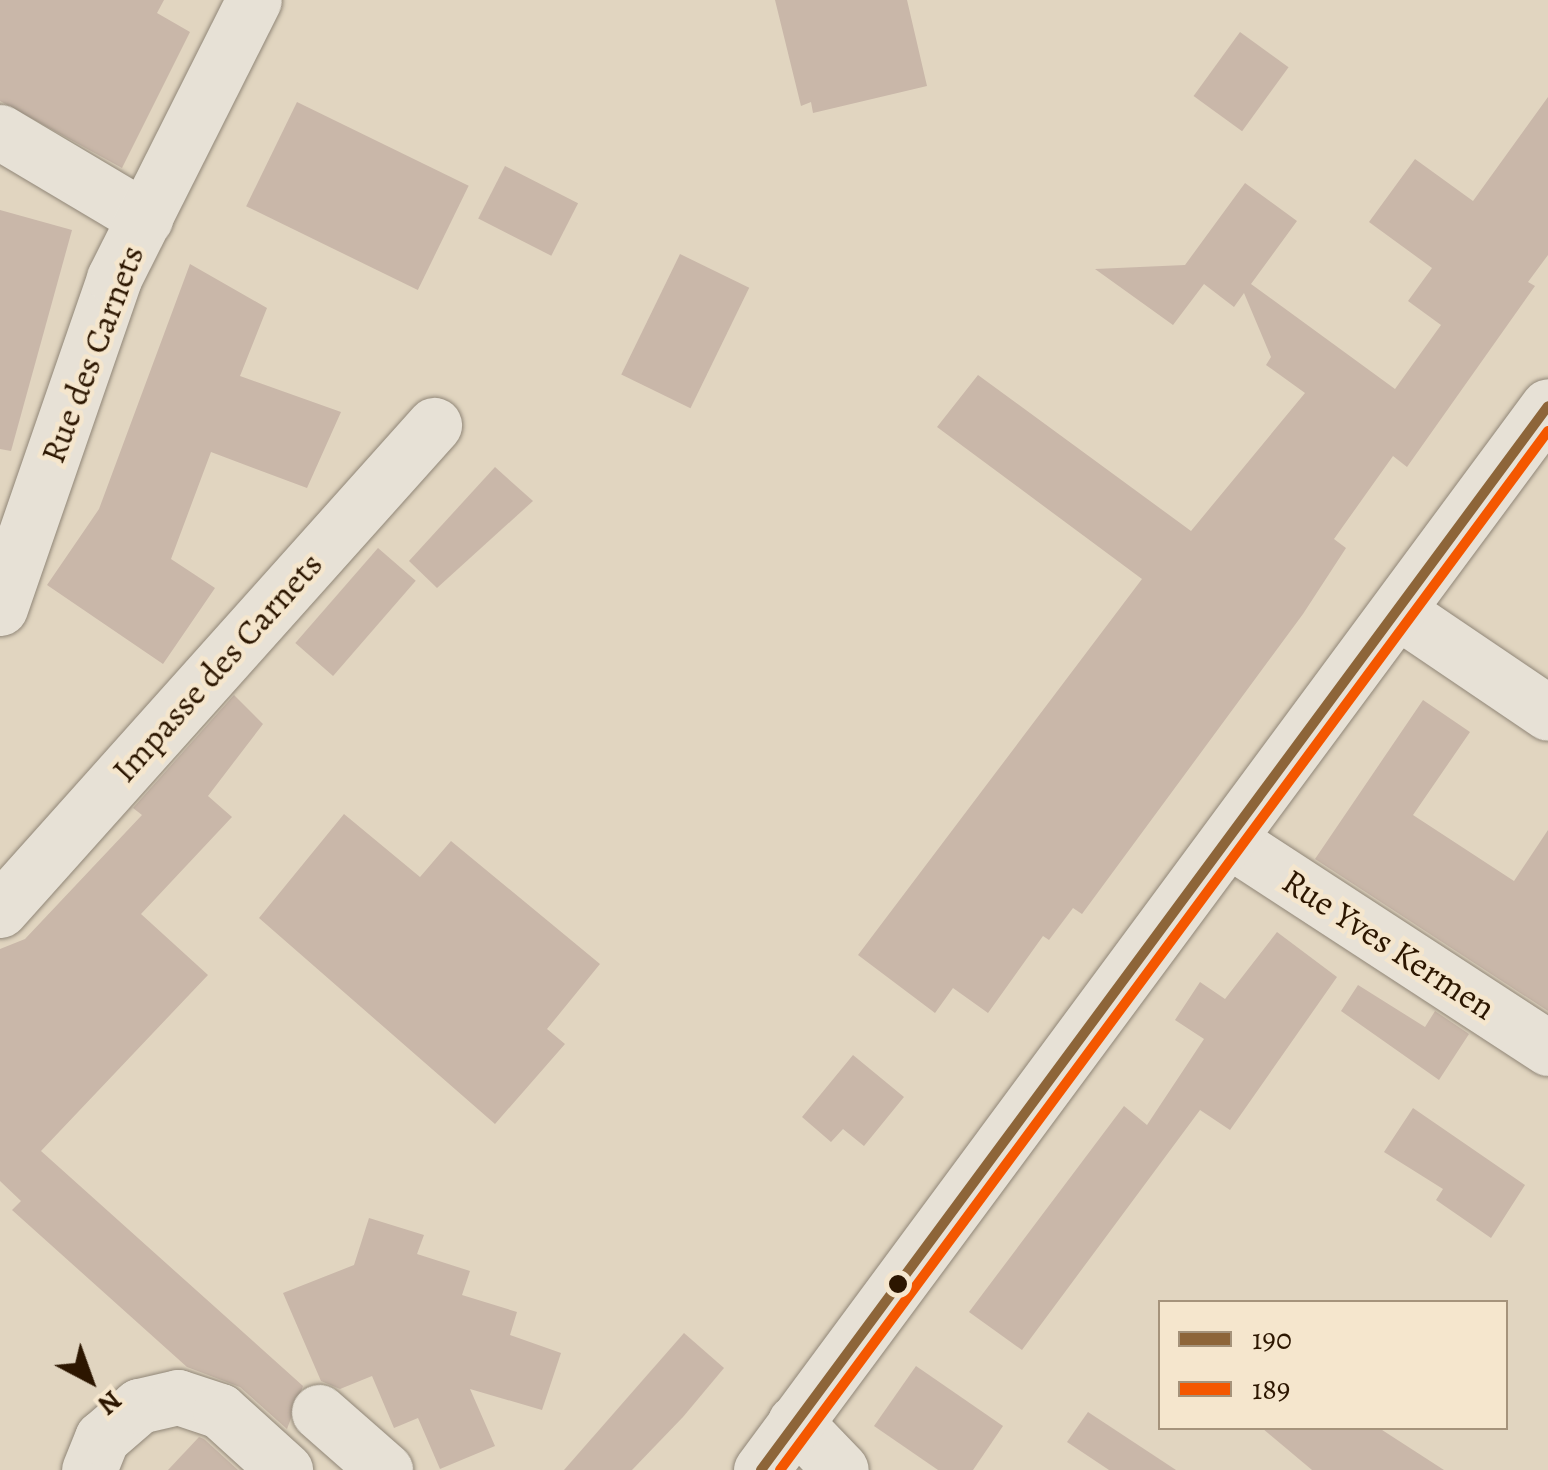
<!DOCTYPE html>
<style>
body{margin:0}
#map{position:relative;width:1548px;height:1470px;overflow:hidden;background:#e1d5c0;font-family:Alegreya,serif}
div>[style]{position:absolute}
[style*='--x']{left:calc(var(--x)*1px);top:calc(var(--y)*1px);width:calc(var(--w)*1px);rotate:calc(var(--a)*1deg)}
.building>*{inset:0;background:#c9b7a9;transform-origin:0 0}
.roads{filter:drop-shadow(0 0 2px #908677) drop-shadow(0 0 2px #908677)}
.minor>*{height:55px;margin:-27.5px;padding:0 27.5px;transform-origin:27.5px;border-radius:27.5px;background:#e7e1d6}
.bus-1>*{height:10px;margin:-5px;padding:0 5px;transform-origin:5px;border-radius:5px;background:#8d6539}
.bus-2>*{height:10px;margin:-5px;padding:0 5px;transform-origin:5px;border-radius:5px;background:#f45700}
.dots>*{width:28px;height:28px;translate:-50% -50%;box-sizing:border-box;border:5px solid #f5e6cd;border-radius:50%}
span{translate:-50% -50%;white-space:nowrap;text-align:center;line-height:1.15;-webkit-text-stroke:9px #f5e6cd;paint-order:stroke}
.street-label{font-size:35px;color:#2c1600}
.legend{position:absolute;left:1158px;top:1300px;width:350px;height:130px;box-sizing:border-box;background:#f5e6cd;border:2px solid #a5937b;margin:0;padding:12px 18px;list-style:none;font-size:30px;color:#2c1600}
.legend li{display:flex;align-items:center;gap:20px;height:50px}
.legend b{width:50px;border:2px solid #a5937b}
.north{position:absolute;left:40px;top:1330px;width:100px;height:100px;-webkit-text-stroke:8px #f5e6cd;paint-order:stroke;rotate:139deg;font-size:28px;font-weight:700;line-height:40px;text-align:center;color:#2c1600}
.north::after{content:'';display:block;margin:auto;width:35px;height:45px;background:#2c1600;clip-path:polygon(50% 0,100% 100%,50% 72%,0 100%)}
</style>
<div id="map">
<div class="building">
<i style="clip-path:polygon(0 0,164px 0,157px 13px,190px 32px,122px 168px,0 101px)"></i>
<i style="clip-path:polygon(775px 0,907px 0,927px 86px,813px 113px,811px 102px,801px 106px)"></i>
<i style="left:1240px;top:32px;width:60px;height:79px;rotate:36deg"></i>
<i style="clip-path:polygon(1548px 97px,1548px 255px,1528px 282px,1535px 286px,1407px 467px,1393px 456px,1334px 539px,1346px 548px,1303px 614px,1082px 914px,1073px 908px,1049px 940px,1043px 936px,988px 1013px,953px 988px,935px 1013px,858px 955px,1142px 579px,937px 427px,978px 375px,1191px 531px,1305px 393px,1266px 365px,1271px 357px,1244px 293px,1234px 307px,1204px 284px,1173px 325px,1095px 269px,1185px 265px,1245px 183px,1297px 221px,1251px 284px,1395px 389px,1441px 325px,1408px 301px,1432px 268px,1369px 222px,1415px 159px,1473px 201px)"></i>
<i style="left:297px;top:102px;width:191px;height:116px;rotate:26deg"></i>
<i style="left:505px;top:166px;width:82px;height:59px;rotate:27deg"></i>
<i style="clip-path:polygon(0 210px,72px 230px,11px 451px,0 449px)"></i>
<i style="left:680px;top:254px;width:77px;height:134px;rotate:26deg"></i>
<i style="clip-path:polygon(190px 264px,267px 308px,240px 376px,341px 412px,307px 488px,211px 452px,171px 559px,215px 588px,163px 664px,47px 585px,99px 509px)"></i>
<i style="clip-path:polygon(495px 467px,533px 501px,437px 588px,409px 561px)"></i>
<i style="left:378px;top:548px;width:50px;height:126px;rotate:41deg"></i>
<i style="clip-path:polygon(234px 695px,263px 724px,208px 796px,232px 817px,141px 914px,208px 975px,41px 1151px,303px 1386px,287px 1429px,240px 1387px,187px 1367px,12px 1210px,21px 1201px,0 1181px,0 949px,25px 939px,142px 815px,133px 808px)"></i>
<i style="clip-path:polygon(1423px 700px,1470px 732px,1413px 815px,1514px 881px,1548px 830px,1548px 1011px,1315px 859px)"></i>
<i style="clip-path:polygon(344px 814px,420px 877px,451px 841px,600px 964px,547px 1029px,565px 1044px,495px 1124px,259px 918px)"></i>
<i style="clip-path:polygon(1277px 932px,1337px 977px,1230px 1130px,1200px 1110px,1022px 1350px,969px 1312px,1124px 1106px,1147px 1125px,1204px 1039px,1175px 1020px,1200px 982px,1225px 999px)"></i>
<i style="clip-path:polygon(1358px 985px,1425px 1027px,1435px 1011px,1469px 1034px,1439px 1080px,1341px 1011px)"></i>
<i style="clip-path:polygon(853px 1055px,904px 1097px,864px 1146px,843px 1129px,831px 1142px,802px 1117px)"></i>
<i style="clip-path:polygon(1413px 1108px,1525px 1185px,1491px 1238px,1436px 1200px,1443px 1189px,1384px 1152px)"></i>
<i style="clip-path:polygon(369px 1218px,424px 1235px,417px 1254px,470px 1271px,462px 1295px,517px 1312px,510px 1335px,561px 1353px,542px 1410px,470px 1389px,495px 1446px,440px 1469px,418px 1418px,394px 1428px,372px 1376px,340px 1389px,321px 1381px,283px 1293px,354px 1265px)"></i>
<i style="clip-path:polygon(684px 1333px,724px 1368px,683px 1417px,632px 1470px,564px 1470px)"></i>
<i style="clip-path:polygon(916px 1366px,1003px 1426px,973px 1470px,938px 1470px,874px 1426px)"></i>
<i style="clip-path:polygon(1088px 1412px,1176px 1470px,1109px 1470px,1067px 1442px)"></i>
<i style="clip-path:polygon(1262px 1428px,1379px 1428px,1444px 1470px,1312px 1470px)"></i>
<i style="clip-path:polygon(199px 1437px,204px 1439px,238px 1470px,168px 1470px)"></i>
</div>
<div class="roads">
<div class="minor">
<i style="--x:0;--y:132;--w:169;--a:30.7"></i>
<i style="--x:0;--y:608;--w:349;--a:-70.9"></i>
<i style="--x:114;--y:278;--w:311;--a:-63.3"></i>
<i style="--x:1402;--y:614;--w:176;--a:34.1"></i>
<i style="--x:1229;--y:840;--w:381;--a:33.1"></i>
<i style="--x:0;--y:910;--w:651;--a:-48.18"></i>
<i style="--x:319;--y:1412;--w:88;--a:41.3"></i>
<i style="--x:795;--y:1422;--w:66;--a:46.2"></i>
<i style="--x:89;--y:1470;--w:35;--a:-68"></i>
<i style="--x:102;--y:1438;--w:49;--a:-40.9"></i>
<i style="--x:139;--y:1406;--w:40;--a:-13"></i>
<i style="--x:178;--y:1397;--w:44;--a:18.4"></i>
<i style="--x:220;--y:1411;--w:88;--a:42.2"></i>
<i style="--x:761;--y:1470;--w:1323;--a:-53.51"></i>
</div>
</div>
<div class="bus-1">
<i style="--x:761;--y:1470;--w:1323;--a:-53.51"></i>
</div>
<div class="bus-2">
<i style="--x:780;--y:1470;--w:1292;--a:-53.53"></i>
</div>
<div class="dots">
<i style="left:898px;top:1284px;background:#2c1600"></i>
</div>
<div class="street-label">
<span style="left:92px;top:354px;rotate:-69deg">Rue des Carnets</span>
<span style="left:217px;top:667px;rotate:-48deg">Impasse des Carnets</span>
<span style="left:1389px;top:944px;rotate:33deg">Rue Yves Kermen</span>
</div>
<ul class="legend">
<li><b style="height:12px;background:#8d6539"></b>190</li>
<li><b style="height:12px;background:#f45700"></b>189</li>
</ul>
<div class="north">N</div>
</div>
